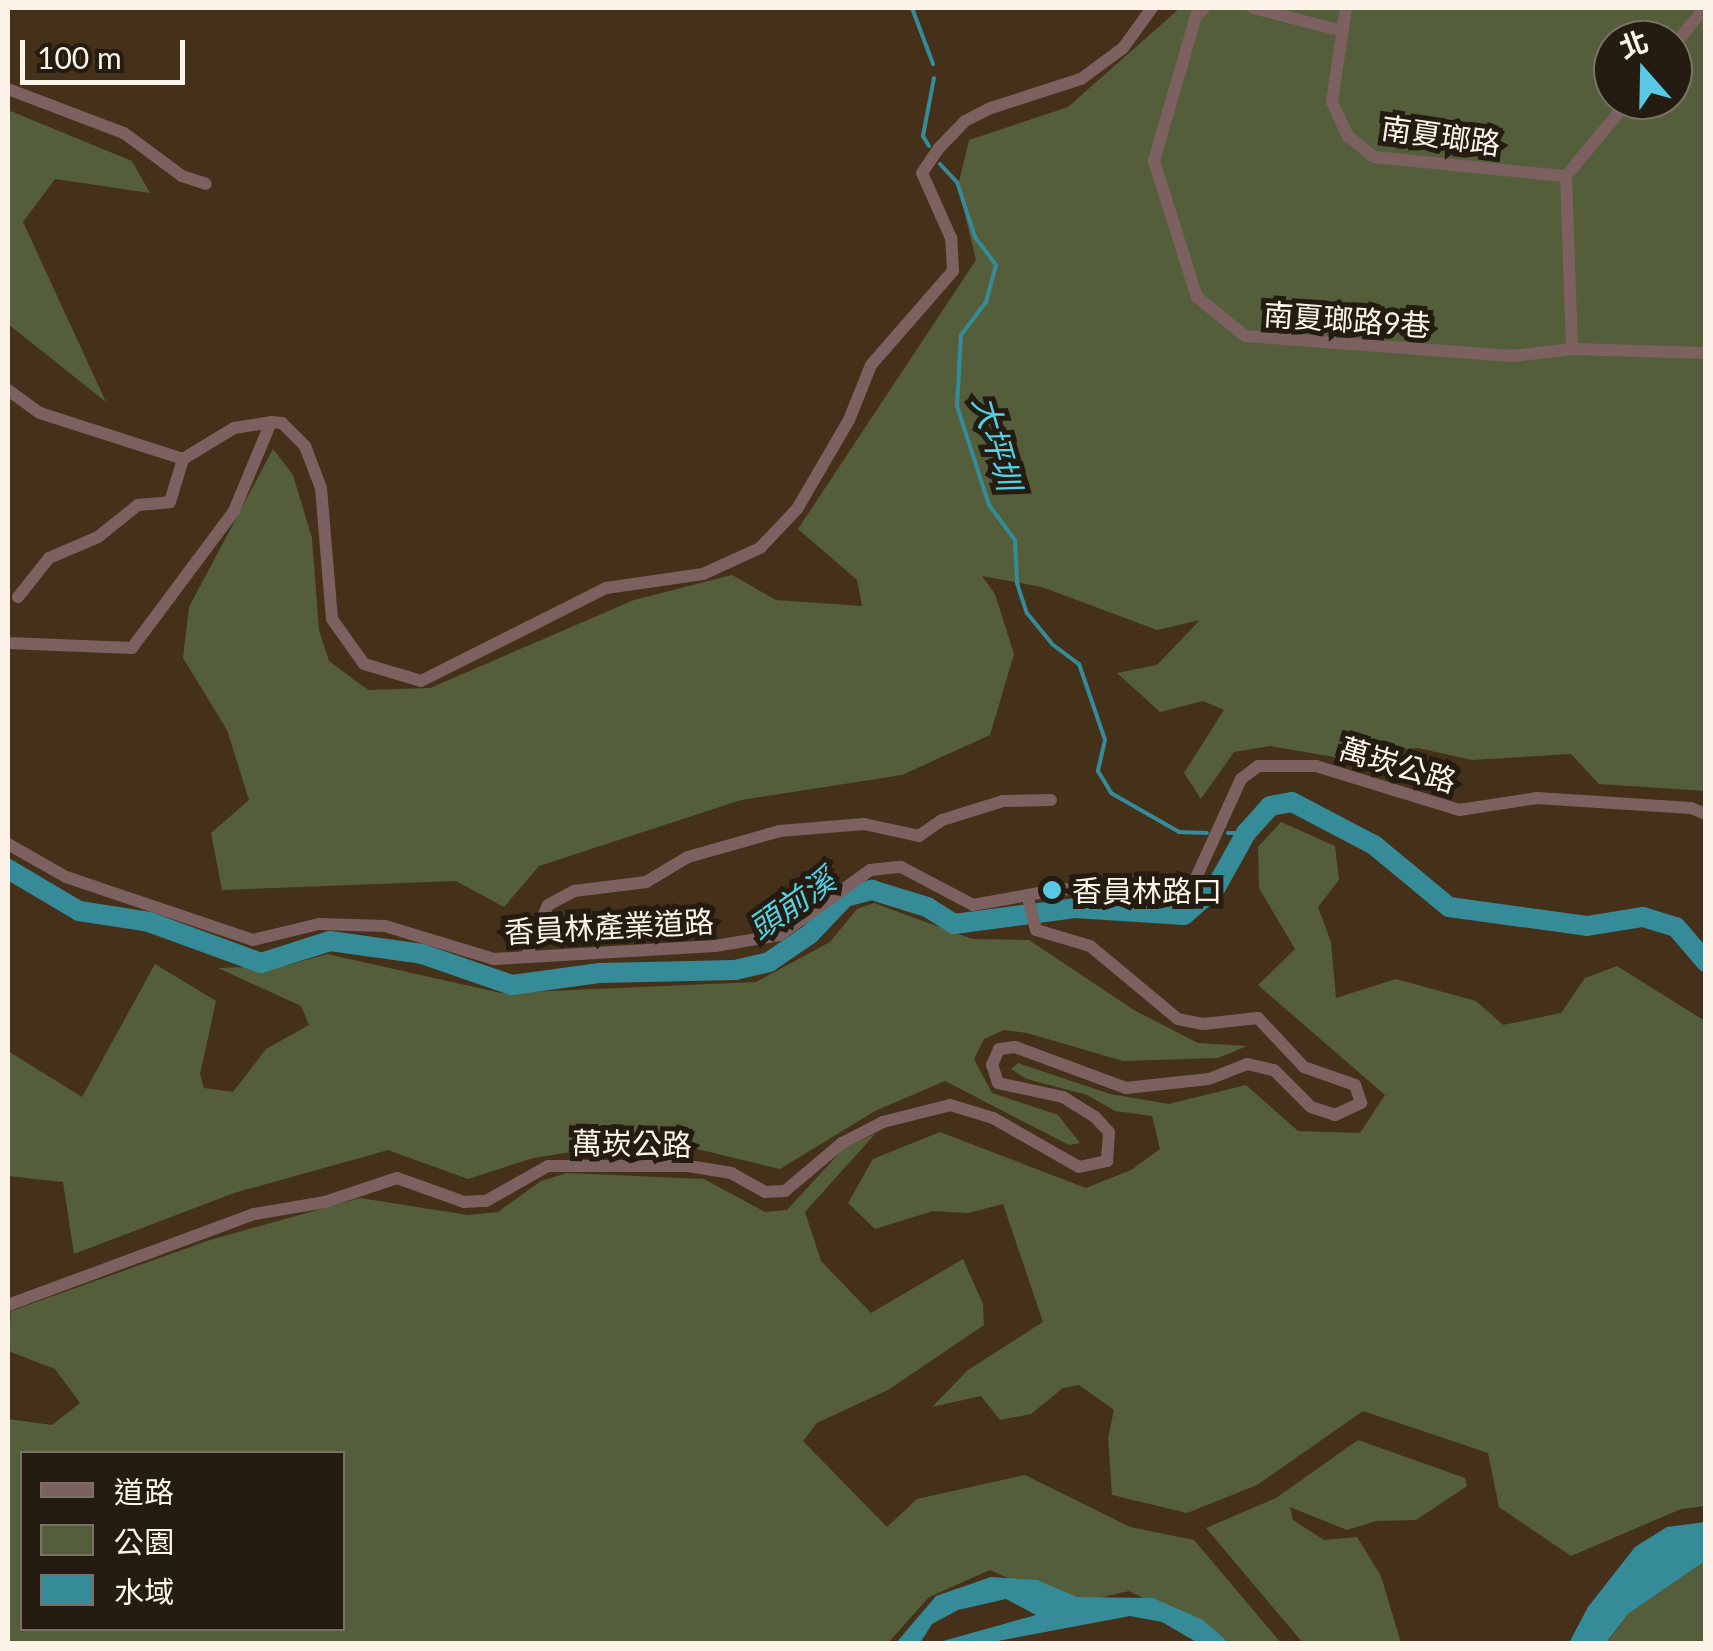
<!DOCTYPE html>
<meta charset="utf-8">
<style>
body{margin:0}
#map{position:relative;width:1713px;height:1651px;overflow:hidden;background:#45311a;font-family:Lato,"Noto Sans TC",sans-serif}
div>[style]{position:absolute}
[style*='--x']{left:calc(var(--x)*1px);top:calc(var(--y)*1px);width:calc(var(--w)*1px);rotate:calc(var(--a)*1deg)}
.green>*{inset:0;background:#545e3b}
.water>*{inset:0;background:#368b98}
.stream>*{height:4px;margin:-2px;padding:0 2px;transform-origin:2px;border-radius:2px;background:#368b98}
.river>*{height:20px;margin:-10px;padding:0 10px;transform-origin:10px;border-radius:10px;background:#368b98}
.minor>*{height:12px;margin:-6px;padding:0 6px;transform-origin:6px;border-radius:6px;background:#7d6160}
.dots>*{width:28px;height:28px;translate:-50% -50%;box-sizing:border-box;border:5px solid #241b11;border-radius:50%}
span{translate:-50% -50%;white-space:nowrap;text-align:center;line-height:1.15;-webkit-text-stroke:10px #241b11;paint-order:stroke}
.street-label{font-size:30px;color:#fdf3e8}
.poi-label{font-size:30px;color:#fdf3e8}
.left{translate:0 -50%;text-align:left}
.water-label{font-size:32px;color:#54d2e5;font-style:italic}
.frame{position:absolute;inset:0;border:10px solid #fdf3e8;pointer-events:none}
.legend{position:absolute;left:20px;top:1451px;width:325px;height:180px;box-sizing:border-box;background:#241b11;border:2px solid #7b7167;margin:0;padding:12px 18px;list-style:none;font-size:30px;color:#fdf3e8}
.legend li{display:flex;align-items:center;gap:20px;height:50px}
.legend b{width:50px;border:2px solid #7b7167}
.north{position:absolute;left:1593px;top:20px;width:100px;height:100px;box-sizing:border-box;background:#241b11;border:2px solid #7b7167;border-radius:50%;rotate:340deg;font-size:28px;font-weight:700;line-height:40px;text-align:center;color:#fdf3e8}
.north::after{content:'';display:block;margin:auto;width:35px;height:45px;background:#59c8e4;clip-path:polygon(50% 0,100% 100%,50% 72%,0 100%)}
.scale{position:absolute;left:20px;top:40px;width:165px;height:45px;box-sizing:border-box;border:5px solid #fdf3e8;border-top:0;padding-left:12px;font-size:30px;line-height:35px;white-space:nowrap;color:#fdf3e8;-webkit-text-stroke:8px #241b11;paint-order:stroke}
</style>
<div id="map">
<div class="green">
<i style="clip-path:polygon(evenodd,1180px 8px,1705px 8px,1705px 791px,1599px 784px,1571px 754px,1472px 760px,1418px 748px,1397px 750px,1374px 764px,1270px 746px,1234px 752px,1201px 799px,1184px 773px,1224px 710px,1203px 701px,1160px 712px,1117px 673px,1157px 665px,1200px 620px,1157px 630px,1042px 587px,982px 576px,995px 594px,1014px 654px,990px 735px,902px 775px,741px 800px,539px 866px,504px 907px,456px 881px,222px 890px,211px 833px,249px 800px,227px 730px,183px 658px,189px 607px,273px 449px,293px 475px,312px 538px,319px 630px,329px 661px,368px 690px,430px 688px,634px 600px,732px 575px,776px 600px,862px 606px,857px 580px,798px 529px,976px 260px,958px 186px,969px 140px,1068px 107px,1180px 8px,1613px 40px,1673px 40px,1673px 100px,1613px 100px,1613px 40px)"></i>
<i style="clip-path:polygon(8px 110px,132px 161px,150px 193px,55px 179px,23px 222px,106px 402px,8px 324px)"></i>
<i style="clip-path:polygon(1281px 822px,1335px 846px,1339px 880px,1318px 907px,1331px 942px,1336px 998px,1396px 979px,1476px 1001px,1503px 1025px,1561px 1013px,1585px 978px,1617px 966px,1705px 1021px,1705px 1506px,1681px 1509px,1571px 1556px,1499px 1507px,1488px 1453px,1363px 1411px,1257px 1485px,1187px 1513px,1112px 1495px,1108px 1438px,1114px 1410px,1079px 1385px,1063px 1388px,1031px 1414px,1000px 1420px,981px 1396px,932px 1407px,968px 1370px,1043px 1322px,1003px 1204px,968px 1213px,933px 1211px,875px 1229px,848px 1203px,873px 1159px,940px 1132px,1086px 1188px,1131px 1170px,1160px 1149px,1152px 1116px,1115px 1111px,1087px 1095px,1027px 1079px,1011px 1069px,1018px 1063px,1110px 1094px,1169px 1104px,1246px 1085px,1298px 1131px,1360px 1133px,1385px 1095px,1258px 985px,1295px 949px,1259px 888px,1258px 847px)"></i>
<i style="clip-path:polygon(874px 903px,972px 939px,1029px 940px,1134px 1010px,1198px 1043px,1247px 1046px,1218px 1058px,1123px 1061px,1027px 1033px,1004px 1030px,984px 1039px,974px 1059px,992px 1093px,1058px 1115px,1080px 1143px,1069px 1145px,945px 1081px,875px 1111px,780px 1169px,656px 1139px,533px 1158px,468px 1179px,388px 1150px,234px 1193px,74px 1254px,63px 1182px,8px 1176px,8px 1051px,82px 1097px,155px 964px,216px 1001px,200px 1074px,204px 1088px,233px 1092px,266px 1049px,309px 1025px,301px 1006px,218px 968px,285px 966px,327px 954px,501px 993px,756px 982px,830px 942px,857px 909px)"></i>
<i style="clip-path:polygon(evenodd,875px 1134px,805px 1212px,821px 1261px,871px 1313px,963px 1259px,983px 1304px,984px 1325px,888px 1390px,817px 1423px,803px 1441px,887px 1527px,917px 1499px,1025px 1475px,1130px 1527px,1194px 1540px,1281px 1643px,1232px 1643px,1129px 1591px,1067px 1605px,990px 1570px,929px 1597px,888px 1643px,8px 1643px,8px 1419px,52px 1425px,80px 1403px,55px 1369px,8px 1351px,11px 1311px,210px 1240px,360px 1198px,468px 1215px,498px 1212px,541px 1181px,567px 1173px,704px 1179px,765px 1212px,787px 1210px,844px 1148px,875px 1134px,22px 1454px,342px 1454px,342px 1628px,22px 1628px,22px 1454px)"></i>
<i style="clip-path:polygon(1358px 1440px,1465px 1478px,1467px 1486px,1416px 1520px,1376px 1521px,1347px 1530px,1290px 1507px,1293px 1520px,1324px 1540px,1357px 1537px,1381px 1576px,1401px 1643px,1303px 1643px,1206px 1528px,1276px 1498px)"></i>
<i style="clip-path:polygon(1705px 1561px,1705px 1643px,1606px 1644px,1628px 1614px)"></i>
</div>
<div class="water">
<i style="clip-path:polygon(1705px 1522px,1705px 1561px,1628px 1614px,1606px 1643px,1569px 1643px,1588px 1607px,1635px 1547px,1667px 1527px)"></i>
<i style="clip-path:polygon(991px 1577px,1037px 1580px,1077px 1597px,1153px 1598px,1203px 1620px,1229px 1643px,1198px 1643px,1162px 1622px,1130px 1616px,987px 1643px,936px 1643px,1036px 1615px,1006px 1599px,958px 1610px,932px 1624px,920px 1643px,896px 1643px,936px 1596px)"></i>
</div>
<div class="stream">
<i style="--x:912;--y:8;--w:60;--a:69.4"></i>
<i style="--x:929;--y:146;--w:12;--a:-121"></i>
<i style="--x:923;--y:136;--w:59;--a:-79.3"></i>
<i style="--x:940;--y:164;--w:25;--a:47"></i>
<i style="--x:957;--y:182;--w:58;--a:71.9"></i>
<i style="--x:975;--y:237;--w:35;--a:53"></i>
<i style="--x:996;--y:265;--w:38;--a:105"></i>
<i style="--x:986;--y:302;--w:41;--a:127.1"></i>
<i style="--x:961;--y:335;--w:71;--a:93.2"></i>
<i style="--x:957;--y:406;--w:104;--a:72.1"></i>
<i style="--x:989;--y:505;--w:44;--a:53.4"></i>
<i style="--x:1015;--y:540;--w:43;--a:87.3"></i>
<i style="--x:1017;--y:583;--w:32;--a:72"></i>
<i style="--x:1027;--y:613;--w:40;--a:51"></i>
<i style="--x:1052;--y:644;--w:34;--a:37"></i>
<i style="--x:1079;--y:664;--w:80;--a:71.1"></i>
<i style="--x:1105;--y:740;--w:32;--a:103"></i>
<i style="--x:1098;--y:771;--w:26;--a:59"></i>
<i style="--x:1111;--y:793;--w:78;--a:29.8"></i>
<i style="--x:1179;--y:832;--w:28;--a:2"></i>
<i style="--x:1228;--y:833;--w:18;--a:0"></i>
</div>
<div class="river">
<i style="--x:8;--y:869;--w:82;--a:30.6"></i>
<i style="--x:79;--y:911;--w:71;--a:8.9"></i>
<i style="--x:149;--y:922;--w:119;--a:20.1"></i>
<i style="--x:261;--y:963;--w:72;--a:-17.7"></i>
<i style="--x:330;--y:941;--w:93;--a:8"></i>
<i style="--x:422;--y:954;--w:95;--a:19"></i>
<i style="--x:512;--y:985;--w:89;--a:-7.8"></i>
<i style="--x:600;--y:973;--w:135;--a:-1.3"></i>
<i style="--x:735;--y:970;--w:35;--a:-13"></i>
<i style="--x:769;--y:962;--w:50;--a:-34.3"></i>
<i style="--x:810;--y:934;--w:51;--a:-46.6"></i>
<i style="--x:845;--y:897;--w:28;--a:-15"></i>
<i style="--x:872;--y:890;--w:58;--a:17.2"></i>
<i style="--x:927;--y:907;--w:32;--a:32"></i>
<i style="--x:954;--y:924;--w:122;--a:-7.5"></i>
<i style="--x:1075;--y:908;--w:109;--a:3.7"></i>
<i style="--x:1184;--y:915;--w:43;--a:-41.2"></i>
<i style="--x:1216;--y:887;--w:62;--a:-60.9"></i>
<i style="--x:1246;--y:833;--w:36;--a:-48"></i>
<i style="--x:1270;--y:806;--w:22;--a:-10"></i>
<i style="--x:1292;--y:802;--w:93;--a:27.7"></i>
<i style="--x:1374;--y:845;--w:97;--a:39.6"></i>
<i style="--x:1449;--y:907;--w:139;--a:7.8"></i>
<i style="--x:1587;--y:926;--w:57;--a:-9.1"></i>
<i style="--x:1643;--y:917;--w:34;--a:17"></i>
<i style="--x:1676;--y:927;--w:46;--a:49.4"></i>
</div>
<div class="minor">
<i style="--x:1204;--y:8;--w:11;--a:135"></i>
<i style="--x:1196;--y:16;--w:151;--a:106.2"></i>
<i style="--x:1154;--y:161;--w:143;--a:72.5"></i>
<i style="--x:1197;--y:297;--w:62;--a:39.1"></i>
<i style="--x:1245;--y:336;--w:268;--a:4.3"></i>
<i style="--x:1512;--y:356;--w:60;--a:-6.7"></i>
<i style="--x:1253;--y:8;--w:92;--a:14.5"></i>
<i style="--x:1346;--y:8;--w:95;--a:98.5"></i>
<i style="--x:1332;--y:102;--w:38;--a:65"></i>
<i style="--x:1348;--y:136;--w:33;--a:39"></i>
<i style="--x:1374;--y:157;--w:193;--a:5.7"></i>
<i style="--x:1566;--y:176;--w:99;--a:-50.3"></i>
<i style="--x:1673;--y:46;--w:50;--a:-49.9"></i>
<i style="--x:8;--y:89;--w:124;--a:20.8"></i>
<i style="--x:124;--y:133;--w:72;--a:36.6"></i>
<i style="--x:182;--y:176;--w:25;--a:18"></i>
<i style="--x:1566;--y:176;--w:173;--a:88"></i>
<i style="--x:1572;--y:349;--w:134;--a:1.7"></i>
<i style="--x:8;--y:390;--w:39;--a:36"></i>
<i style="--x:40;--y:413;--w:150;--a:17.8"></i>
<i style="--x:183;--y:459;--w:60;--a:-31.3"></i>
<i style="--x:234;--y:428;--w:37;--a:-9"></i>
<i style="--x:18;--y:597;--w:50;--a:-51.5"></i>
<i style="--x:49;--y:558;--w:53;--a:-23.2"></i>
<i style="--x:98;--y:537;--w:51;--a:-38.7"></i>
<i style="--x:138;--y:505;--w:32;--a:-5"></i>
<i style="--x:170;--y:502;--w:45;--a:-73.2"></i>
<i style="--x:8;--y:643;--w:124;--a:2.3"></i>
<i style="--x:132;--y:648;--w:171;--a:-53.3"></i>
<i style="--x:234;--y:511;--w:96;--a:-67.4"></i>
<i style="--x:271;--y:422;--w:11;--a:5"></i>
<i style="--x:282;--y:423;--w:33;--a:45"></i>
<i style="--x:305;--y:446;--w:45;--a:69.1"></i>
<i style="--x:321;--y:488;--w:131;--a:85.2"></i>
<i style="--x:332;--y:619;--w:55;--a:54.6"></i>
<i style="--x:364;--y:664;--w:59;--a:16.6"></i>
<i style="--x:421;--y:681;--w:207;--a:-26.7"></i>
<i style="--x:606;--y:588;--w:98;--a:-8.2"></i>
<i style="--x:703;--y:574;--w:63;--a:-24.5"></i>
<i style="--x:760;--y:548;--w:54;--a:-46.5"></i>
<i style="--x:797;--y:509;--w:103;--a:-59.7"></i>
<i style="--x:849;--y:420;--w:59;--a:-68.2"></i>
<i style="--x:871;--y:365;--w:125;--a:-48.9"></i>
<i style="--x:953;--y:271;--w:33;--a:-93"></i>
<i style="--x:951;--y:238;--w:71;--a:-114"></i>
<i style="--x:922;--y:173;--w:30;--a:-56"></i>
<i style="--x:939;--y:148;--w:37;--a:-46"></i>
<i style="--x:965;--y:121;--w:29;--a:-27"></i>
<i style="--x:991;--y:108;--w:95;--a:-17.9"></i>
<i style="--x:1081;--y:79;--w:52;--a:-36.4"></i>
<i style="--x:1123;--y:48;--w:49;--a:-54.1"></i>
<i style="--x:8;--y:844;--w:67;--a:29.6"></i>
<i style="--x:66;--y:877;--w:197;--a:18.6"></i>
<i style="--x:253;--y:940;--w:68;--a:-13.6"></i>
<i style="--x:319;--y:924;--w:66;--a:1.7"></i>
<i style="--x:385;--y:926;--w:114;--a:16.8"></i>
<i style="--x:494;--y:959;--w:221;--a:-3.4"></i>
<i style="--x:715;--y:946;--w:66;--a:-9.6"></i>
<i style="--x:780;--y:935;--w:111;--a:-35.8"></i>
<i style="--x:870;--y:870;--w:31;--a:-6"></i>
<i style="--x:901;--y:867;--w:81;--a:27.8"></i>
<i style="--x:973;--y:905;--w:89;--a:-10.3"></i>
<i style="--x:1061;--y:889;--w:109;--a:2.1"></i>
<i style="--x:1170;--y:893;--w:28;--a:-27"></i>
<i style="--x:1195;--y:880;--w:111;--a:-65.5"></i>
<i style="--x:1241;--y:779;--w:21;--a:-37"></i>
<i style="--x:1258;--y:766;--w:58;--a:0"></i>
<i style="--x:1316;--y:766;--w:150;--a:17.1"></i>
<i style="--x:1459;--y:810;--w:79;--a:-8.7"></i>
<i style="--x:1537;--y:798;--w:154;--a:3.7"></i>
<i style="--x:1691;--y:808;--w:16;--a:22"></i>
<i style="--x:526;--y:957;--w:56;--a:-67.1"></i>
<i style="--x:548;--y:905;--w:30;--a:-28"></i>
<i style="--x:574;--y:891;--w:73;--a:-7.1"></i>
<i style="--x:646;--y:882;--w:49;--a:-30.8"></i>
<i style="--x:688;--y:857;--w:96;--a:-15.8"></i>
<i style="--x:780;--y:831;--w:84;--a:-4.8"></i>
<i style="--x:864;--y:824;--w:56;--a:12.3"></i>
<i style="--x:919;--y:836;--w:28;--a:-35"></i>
<i style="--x:942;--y:820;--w:64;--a:-17.3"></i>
<i style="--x:1003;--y:801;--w:48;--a:-1.2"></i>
<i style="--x:8;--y:1305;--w:262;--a:-20.3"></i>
<i style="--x:254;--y:1214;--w:72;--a:-9.6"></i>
<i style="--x:325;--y:1202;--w:76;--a:-18.4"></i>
<i style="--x:397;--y:1178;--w:71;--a:19.7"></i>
<i style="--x:464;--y:1202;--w:22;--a:-3"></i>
<i style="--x:486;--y:1201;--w:71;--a:-29.4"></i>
<i style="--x:548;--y:1166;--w:140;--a:0"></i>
<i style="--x:688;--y:1166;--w:44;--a:9.2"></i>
<i style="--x:731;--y:1173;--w:39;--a:29"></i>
<i style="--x:765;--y:1192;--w:20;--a:-3"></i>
<i style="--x:785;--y:1191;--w:75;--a:-40.1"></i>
<i style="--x:842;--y:1143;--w:46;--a:-27.1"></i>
<i style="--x:883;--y:1122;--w:69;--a:-14.2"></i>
<i style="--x:950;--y:1105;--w:45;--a:16.8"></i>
<i style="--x:993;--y:1118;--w:99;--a:29.7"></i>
<i style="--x:1079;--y:1167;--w:29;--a:-12"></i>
<i style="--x:1107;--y:1161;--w:29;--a:-86"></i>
<i style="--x:1109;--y:1132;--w:21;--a:-133"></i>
<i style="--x:1095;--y:1117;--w:38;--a:-148"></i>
<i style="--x:1063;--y:1097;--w:66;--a:-167.8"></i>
<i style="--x:998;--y:1083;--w:19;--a:-108"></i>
<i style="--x:992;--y:1065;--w:17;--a:-66"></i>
<i style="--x:999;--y:1049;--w:16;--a:-7"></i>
<i style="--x:1015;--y:1047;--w:118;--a:20.3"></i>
<i style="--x:1126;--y:1088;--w:83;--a:-6.2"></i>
<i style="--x:1209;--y:1079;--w:41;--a:-21.5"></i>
<i style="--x:1247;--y:1064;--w:28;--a:13"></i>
<i style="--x:1274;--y:1070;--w:52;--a:45"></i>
<i style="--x:1311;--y:1107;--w:25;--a:18"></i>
<i style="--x:1335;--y:1115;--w:29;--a:-25"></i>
<i style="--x:1361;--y:1103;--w:19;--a:-108"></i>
<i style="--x:1355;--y:1085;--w:54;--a:-160.6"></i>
<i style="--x:1304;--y:1067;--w:67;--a:-133.2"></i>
<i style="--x:1258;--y:1018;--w:55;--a:173.8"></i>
<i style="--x:1203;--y:1024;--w:25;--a:-169"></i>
<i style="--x:1178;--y:1019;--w:114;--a:-140.3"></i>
<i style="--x:1090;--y:946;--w:56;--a:-163.5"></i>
<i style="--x:1036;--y:930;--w:36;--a:-104"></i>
</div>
<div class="dots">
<i style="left:1052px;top:890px;background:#59c8e4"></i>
</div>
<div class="street-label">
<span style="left:1441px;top:135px;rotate:8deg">南夏瑯路</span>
<span style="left:1347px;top:319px;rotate:4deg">南夏瑯路9巷</span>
<span style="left:1398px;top:764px;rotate:17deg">萬崁公路</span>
<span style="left:609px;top:926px;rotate:-3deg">香員林產業道路</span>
<span style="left:632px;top:1143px;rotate:1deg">萬崁公路</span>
</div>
<div class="poi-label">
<span class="left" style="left:1072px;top:890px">香員林路口</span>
</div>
<div class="water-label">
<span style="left:997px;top:443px;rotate:74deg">大坪圳</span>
<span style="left:792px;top:904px;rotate:-35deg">頭前溪</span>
</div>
<div class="frame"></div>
<ul class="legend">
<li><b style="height:12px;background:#7d6160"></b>道路</li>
<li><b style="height:28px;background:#545e3b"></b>公園</li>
<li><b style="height:28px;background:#368b98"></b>水域</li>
</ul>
<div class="north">北</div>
<div class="scale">100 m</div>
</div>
